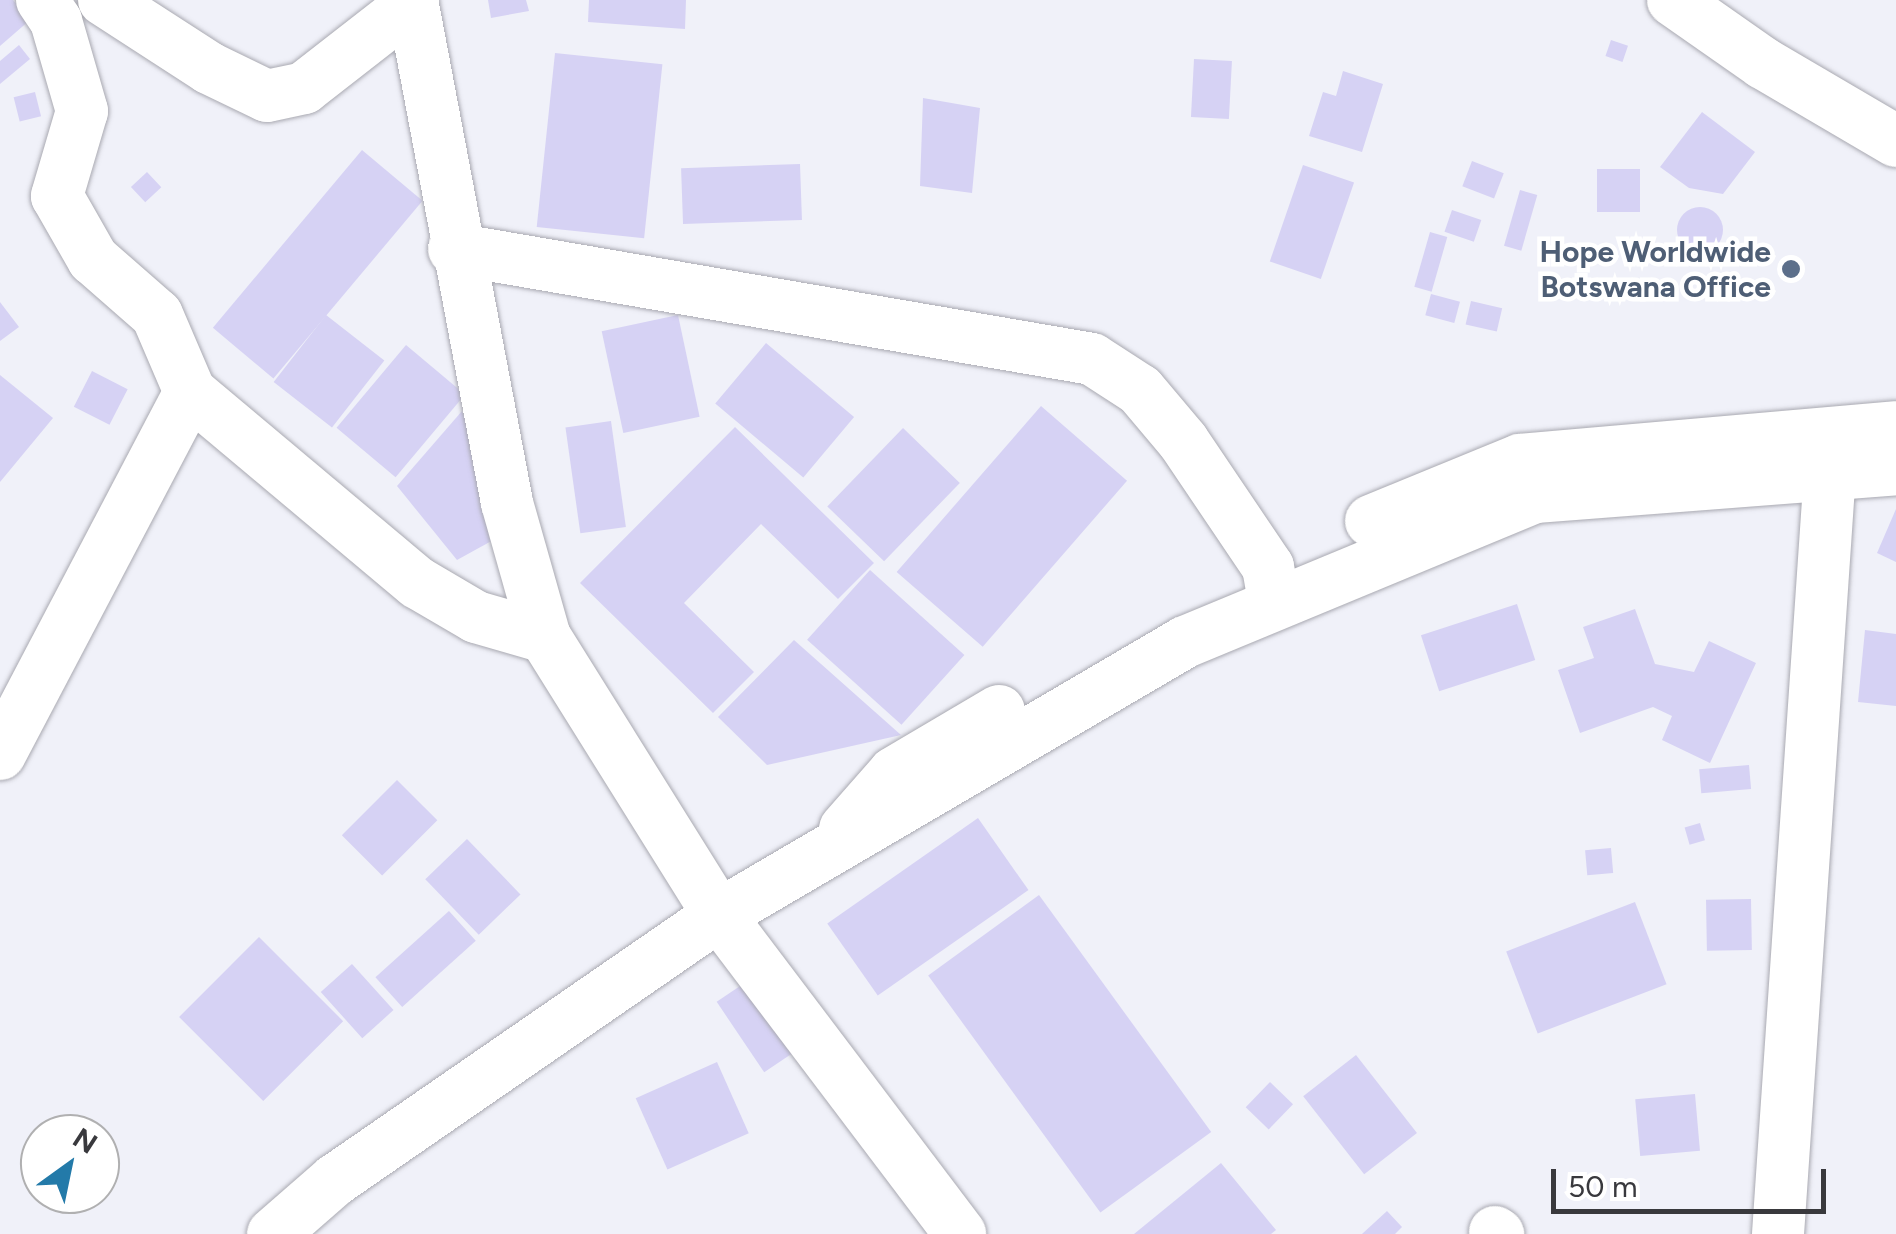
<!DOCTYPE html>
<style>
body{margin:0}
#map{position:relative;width:1896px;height:1234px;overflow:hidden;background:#f0f1f9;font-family:Figtree,sans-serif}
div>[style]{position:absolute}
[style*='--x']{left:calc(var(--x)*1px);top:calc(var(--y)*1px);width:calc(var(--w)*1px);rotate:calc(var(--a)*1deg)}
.building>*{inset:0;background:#d6d2f4;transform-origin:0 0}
.round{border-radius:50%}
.roads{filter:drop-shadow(0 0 2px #a9a9b1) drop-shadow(0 0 2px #a9a9b1)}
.minor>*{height:52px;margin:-26px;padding:0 26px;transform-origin:26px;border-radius:26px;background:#fff}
.dots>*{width:28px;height:28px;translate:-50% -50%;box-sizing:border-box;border:5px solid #fff;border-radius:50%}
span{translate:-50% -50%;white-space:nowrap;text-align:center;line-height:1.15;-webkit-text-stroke:9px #fff;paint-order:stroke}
.service-label{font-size:30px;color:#4e5e75;font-weight:700}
.right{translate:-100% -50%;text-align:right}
.north{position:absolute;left:20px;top:1114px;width:100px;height:100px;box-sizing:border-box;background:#fff;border:2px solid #b0b0b1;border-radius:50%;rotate:33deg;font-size:28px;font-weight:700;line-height:40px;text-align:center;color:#39393d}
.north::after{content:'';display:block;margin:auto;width:35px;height:45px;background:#237aa9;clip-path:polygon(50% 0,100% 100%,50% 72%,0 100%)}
.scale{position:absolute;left:1551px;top:1169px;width:275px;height:45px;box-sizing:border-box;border:5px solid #39393d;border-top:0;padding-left:12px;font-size:30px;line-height:35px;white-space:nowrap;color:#39393d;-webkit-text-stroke:8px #fff;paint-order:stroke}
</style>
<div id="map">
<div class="building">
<i style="clip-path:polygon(0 0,13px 0,30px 20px,0 46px)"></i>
<i style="clip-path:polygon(488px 0,526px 0,529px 11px,491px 18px)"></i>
<i style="clip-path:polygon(589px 0,686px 0,685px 29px,588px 22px)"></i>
<i style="left:1611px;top:40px;width:18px;height:17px;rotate:19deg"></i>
<i style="clip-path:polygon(19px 45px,30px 59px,0 84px,0 61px)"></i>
<i style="left:555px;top:53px;width:108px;height:175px;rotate:6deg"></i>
<i style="left:1194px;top:59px;width:38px;height:58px;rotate:3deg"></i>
<i style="clip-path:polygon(1343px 71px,1383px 84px,1362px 152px,1309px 136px,1323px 92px,1336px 96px)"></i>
<i style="left:35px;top:92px;width:25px;height:22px;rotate:76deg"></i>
<i style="clip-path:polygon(923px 98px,980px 108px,972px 193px,920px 186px)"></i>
<i style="clip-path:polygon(1702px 112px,1755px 152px,1723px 194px,1689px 188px,1660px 167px)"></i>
<i style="left:362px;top:150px;width:79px;height:232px;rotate:40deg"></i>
<i style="left:1472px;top:161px;width:34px;height:27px;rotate:21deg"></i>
<i style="left:800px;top:164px;width:56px;height:119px;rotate:88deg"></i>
<i style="left:1303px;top:165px;width:54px;height:102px;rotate:19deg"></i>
<i style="left:1597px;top:169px;width:43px;height:43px"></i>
<i style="left:147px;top:172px;width:21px;height:22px;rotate:47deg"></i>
<i style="left:1520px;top:190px;width:18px;height:58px;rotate:16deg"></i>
<i class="round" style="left:1677px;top:207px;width:46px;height:46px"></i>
<i style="left:1452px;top:210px;width:31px;height:23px;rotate:19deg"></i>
<i style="left:1430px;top:232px;width:18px;height:57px;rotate:16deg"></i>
<i style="left:1431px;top:294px;width:30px;height:22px;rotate:15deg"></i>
<i style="left:1471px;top:301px;width:32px;height:24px;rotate:13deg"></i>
<i style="clip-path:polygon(0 302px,19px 327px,0 341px)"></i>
<i style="left:326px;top:315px;width:74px;height:85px;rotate:38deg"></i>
<i style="left:678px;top:315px;width:104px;height:78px;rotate:78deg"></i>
<i style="left:766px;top:343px;width:115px;height:79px;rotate:40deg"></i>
<i style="left:406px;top:345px;width:77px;height:108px;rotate:40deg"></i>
<i style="left:92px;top:371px;width:40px;height:40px;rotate:27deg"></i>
<i style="clip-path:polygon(0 375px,53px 418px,0 482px)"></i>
<i style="left:1041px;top:406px;width:114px;height:220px;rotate:41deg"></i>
<i style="clip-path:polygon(462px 411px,506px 533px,457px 560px,397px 486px)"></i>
<i style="left:611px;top:421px;width:107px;height:46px;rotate:82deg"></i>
<i style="clip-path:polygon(735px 427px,874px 563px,838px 599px,761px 524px,684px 603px,754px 672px,713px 713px,580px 583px)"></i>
<i style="left:903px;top:428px;width:79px;height:109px;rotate:44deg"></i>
<i style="clip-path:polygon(1896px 509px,1896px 562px,1877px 553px)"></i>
<i style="left:870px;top:570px;width:127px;height:94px;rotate:42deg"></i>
<i style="left:1517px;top:604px;width:59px;height:101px;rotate:72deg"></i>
<i style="clip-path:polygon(1635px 609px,1655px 664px,1694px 672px,1709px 641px,1756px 663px,1710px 763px,1662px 740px,1672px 716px,1653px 707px,1580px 733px,1558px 670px,1594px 658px,1583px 627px)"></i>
<i style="clip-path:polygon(1865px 630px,1896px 634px,1896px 706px,1858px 702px)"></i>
<i style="clip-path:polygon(794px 640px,901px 735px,767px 765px,718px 717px)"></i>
<i style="left:1749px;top:765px;width:24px;height:50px;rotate:85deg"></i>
<i style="left:397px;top:780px;width:57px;height:78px;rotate:45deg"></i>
<i style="left:978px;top:818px;width:88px;height:184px;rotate:55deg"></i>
<i style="left:1700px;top:823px;width:18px;height:16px;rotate:74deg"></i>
<i style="left:467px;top:839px;width:77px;height:58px;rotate:46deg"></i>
<i style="left:1611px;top:848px;width:25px;height:26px;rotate:85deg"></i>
<i style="left:1039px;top:895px;width:293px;height:137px;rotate:54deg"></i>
<i style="left:1751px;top:899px;width:51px;height:45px;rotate:89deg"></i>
<i style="left:1635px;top:902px;width:88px;height:138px;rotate:69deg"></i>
<i style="left:449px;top:911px;width:40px;height:99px;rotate:48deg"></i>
<i style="left:259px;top:937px;width:119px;height:113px;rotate:45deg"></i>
<i style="left:352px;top:964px;width:62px;height:42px;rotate:48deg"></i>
<i style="left:749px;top:980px;width:85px;height:39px;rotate:56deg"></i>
<i style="left:1356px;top:1055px;width:99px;height:67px;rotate:52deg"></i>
<i style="left:717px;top:1062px;width:78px;height:89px;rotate:66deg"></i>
<i style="left:1270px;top:1082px;width:32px;height:35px;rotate:44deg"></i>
<i style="left:1695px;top:1094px;width:57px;height:60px;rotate:85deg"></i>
<i style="clip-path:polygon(1221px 1163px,1276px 1230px,1271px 1234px,1134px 1234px)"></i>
<i style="clip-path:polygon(1387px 1211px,1402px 1227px,1395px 1234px,1362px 1234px)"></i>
</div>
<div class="roads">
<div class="minor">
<i style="--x:42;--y:0;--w:25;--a:56"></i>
<i style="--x:56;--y:21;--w:94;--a:73.9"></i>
<i style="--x:82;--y:111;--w:89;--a:106.4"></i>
<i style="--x:57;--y:196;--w:73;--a:60.3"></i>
<i style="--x:93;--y:259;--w:85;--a:41.2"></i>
<i style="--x:157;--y:315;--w:84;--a:66.8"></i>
<i style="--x:190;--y:392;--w:297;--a:40"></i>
<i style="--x:418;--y:583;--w:67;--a:30.4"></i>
<i style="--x:476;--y:617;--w:72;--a:16.2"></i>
<i style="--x:104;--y:0;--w:125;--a:32.9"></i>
<i style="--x:209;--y:68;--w:64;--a:25.8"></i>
<i style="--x:267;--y:96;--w:38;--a:-12"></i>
<i style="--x:304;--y:88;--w:137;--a:-37.9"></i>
<i style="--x:412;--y:0;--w:512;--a:79.3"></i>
<i style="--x:507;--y:503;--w:139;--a:74.2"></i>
<i style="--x:545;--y:637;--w:328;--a:58"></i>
<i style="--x:719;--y:915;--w:400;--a:52.9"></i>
<i style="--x:1673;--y:0;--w:110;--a:35"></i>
<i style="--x:1763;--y:63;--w:154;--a:30.4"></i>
<i style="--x:454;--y:249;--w:647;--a:9.78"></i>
<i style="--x:1092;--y:359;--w:57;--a:32.9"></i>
<i style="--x:1140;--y:390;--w:67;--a:49.9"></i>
<i style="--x:1183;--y:441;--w:152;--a:56"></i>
<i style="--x:1268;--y:567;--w:34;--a:80"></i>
<i style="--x:1371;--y:521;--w:161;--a:-22.3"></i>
<i style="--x:1520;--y:460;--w:377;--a:-5"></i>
<i style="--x:0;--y:754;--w:409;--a:-62.3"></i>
<i style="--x:845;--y:829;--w:74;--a:-48.8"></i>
<i style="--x:894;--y:773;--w:122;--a:-30.6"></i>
<i style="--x:1495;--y:1232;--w:4;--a:34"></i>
<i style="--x:273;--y:1234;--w:82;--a:-41.1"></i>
<i style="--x:335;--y:1180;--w:467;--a:-34.6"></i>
<i style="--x:719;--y:915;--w:540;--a:-30.36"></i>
<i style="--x:1185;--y:642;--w:379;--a:-22.5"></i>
<i style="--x:1535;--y:497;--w:362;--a:-4.4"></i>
<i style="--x:1778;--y:1234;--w:765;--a:-86.1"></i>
<i style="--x:1830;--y:471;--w:33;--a:-74"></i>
</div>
</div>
<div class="dots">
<i style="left:1791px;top:269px;background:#5c6f8a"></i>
</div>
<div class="service-label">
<span class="right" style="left:1771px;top:269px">Hope Worldwide<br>Botswana Office</span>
</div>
<div class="north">N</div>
<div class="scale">50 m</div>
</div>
